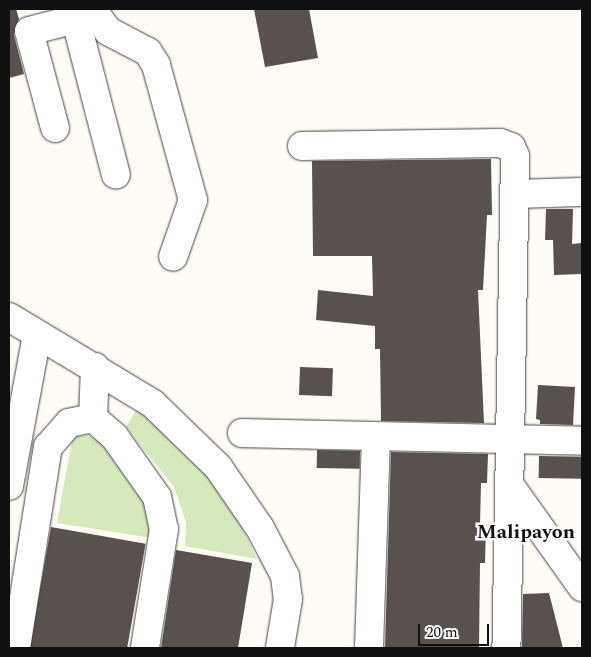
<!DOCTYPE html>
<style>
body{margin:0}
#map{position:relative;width:591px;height:657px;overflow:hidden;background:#fefcf4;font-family:Spectral,serif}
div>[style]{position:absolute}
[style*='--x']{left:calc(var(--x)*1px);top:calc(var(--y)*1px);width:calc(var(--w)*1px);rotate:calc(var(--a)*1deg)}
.green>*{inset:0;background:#d5e9bd}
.building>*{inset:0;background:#58514d;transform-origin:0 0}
.roads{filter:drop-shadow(0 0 1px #434343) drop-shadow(0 0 1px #434343)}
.minor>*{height:28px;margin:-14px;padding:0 14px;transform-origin:14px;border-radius:14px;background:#fff}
span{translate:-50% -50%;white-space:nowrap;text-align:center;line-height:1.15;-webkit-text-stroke:5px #fff;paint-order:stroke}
.neighbourhood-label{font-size:20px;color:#101010;font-weight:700}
.frame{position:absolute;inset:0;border:10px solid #101010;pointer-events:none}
.scale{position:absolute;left:418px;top:624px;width:71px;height:22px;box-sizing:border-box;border:2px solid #101010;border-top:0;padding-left:6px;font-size:15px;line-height:18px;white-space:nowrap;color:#101010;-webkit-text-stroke:4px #fff;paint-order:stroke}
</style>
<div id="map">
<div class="green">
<i style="clip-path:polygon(139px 405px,210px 479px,237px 517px,257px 559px,185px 546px,186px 522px,174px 487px,126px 427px)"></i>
<i style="clip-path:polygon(73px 435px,90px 436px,107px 447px,150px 512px,152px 538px,57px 523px)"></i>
</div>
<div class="building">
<i style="clip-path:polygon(9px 9px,16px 9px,19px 19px,14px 35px,24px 74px,9px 78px)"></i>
<i style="clip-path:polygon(254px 9px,309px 9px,318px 58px,265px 67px)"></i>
<i style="clip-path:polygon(491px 159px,492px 215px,487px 215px,483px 290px,478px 290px,484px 423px,381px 421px,380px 349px,375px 349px,375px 326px,316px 320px,318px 290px,373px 296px,372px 256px,313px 256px,312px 161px)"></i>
<i style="clip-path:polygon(546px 209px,573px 209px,572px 244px,582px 243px,582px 274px,554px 275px,553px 240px,545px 240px)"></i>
<i style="left:300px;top:367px;width:33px;height:28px;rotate:2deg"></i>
<i style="clip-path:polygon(538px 385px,575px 387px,573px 425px,540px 424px,540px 420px,536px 419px)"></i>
<i style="left:317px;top:450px;width:43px;height:18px;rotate:1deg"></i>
<i style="clip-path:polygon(391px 452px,488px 454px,487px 483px,481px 483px,480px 525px,486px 525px,485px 563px,480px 563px,479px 648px,385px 648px)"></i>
<i style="left:539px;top:456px;width:43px;height:22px;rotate:1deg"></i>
<i style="left:51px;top:527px;width:96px;height:122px;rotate:10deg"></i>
<i style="clip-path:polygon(176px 550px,252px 563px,238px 648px,161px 648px)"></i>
<i style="clip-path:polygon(549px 593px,563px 648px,522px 648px,523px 594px)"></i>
</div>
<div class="roads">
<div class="minor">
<i style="--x:73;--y:9;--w:171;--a:75.5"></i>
<i style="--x:92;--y:9;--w:27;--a:54"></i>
<i style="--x:108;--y:31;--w:45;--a:27.7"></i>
<i style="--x:148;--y:52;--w:15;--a:58"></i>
<i style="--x:156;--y:65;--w:140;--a:74.7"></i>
<i style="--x:193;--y:200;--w:60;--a:109.3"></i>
<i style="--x:55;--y:128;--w:100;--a:-105"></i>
<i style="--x:29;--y:31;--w:49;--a:-14.3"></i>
<i style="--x:302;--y:146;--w:198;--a:-0.9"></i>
<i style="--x:500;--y:143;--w:12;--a:20"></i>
<i style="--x:511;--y:147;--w:10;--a:66"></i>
<i style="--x:515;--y:156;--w:492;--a:91"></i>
<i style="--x:514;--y:194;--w:68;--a:-1.7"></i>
<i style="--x:9;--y:317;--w:168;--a:31.1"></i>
<i style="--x:153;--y:404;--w:91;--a:44.1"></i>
<i style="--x:218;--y:467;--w:74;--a:55.5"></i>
<i style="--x:260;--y:528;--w:54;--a:62.5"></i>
<i style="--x:285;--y:576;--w:23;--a:83"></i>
<i style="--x:288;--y:599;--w:50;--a:99.3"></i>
<i style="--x:95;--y:367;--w:51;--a:92.2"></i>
<i style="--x:93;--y:418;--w:28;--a:41"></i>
<i style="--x:114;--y:436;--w:75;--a:54.8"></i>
<i style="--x:157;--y:497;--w:33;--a:78"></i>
<i style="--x:164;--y:529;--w:121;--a:99.1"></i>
<i style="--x:242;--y:433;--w:340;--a:1.3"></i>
<i style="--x:9;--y:486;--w:154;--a:-79.5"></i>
<i style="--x:511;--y:487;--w:123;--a:54.6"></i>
<i style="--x:16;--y:648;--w:204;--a:-81"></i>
<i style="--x:48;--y:447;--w:32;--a:-49"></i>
<i style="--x:69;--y:423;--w:25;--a:-12"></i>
<i style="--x:369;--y:648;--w:212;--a:-88.1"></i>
</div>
</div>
<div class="neighbourhood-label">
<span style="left:526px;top:532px">Malipayon</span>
</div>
<div class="frame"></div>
<div class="scale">20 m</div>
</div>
